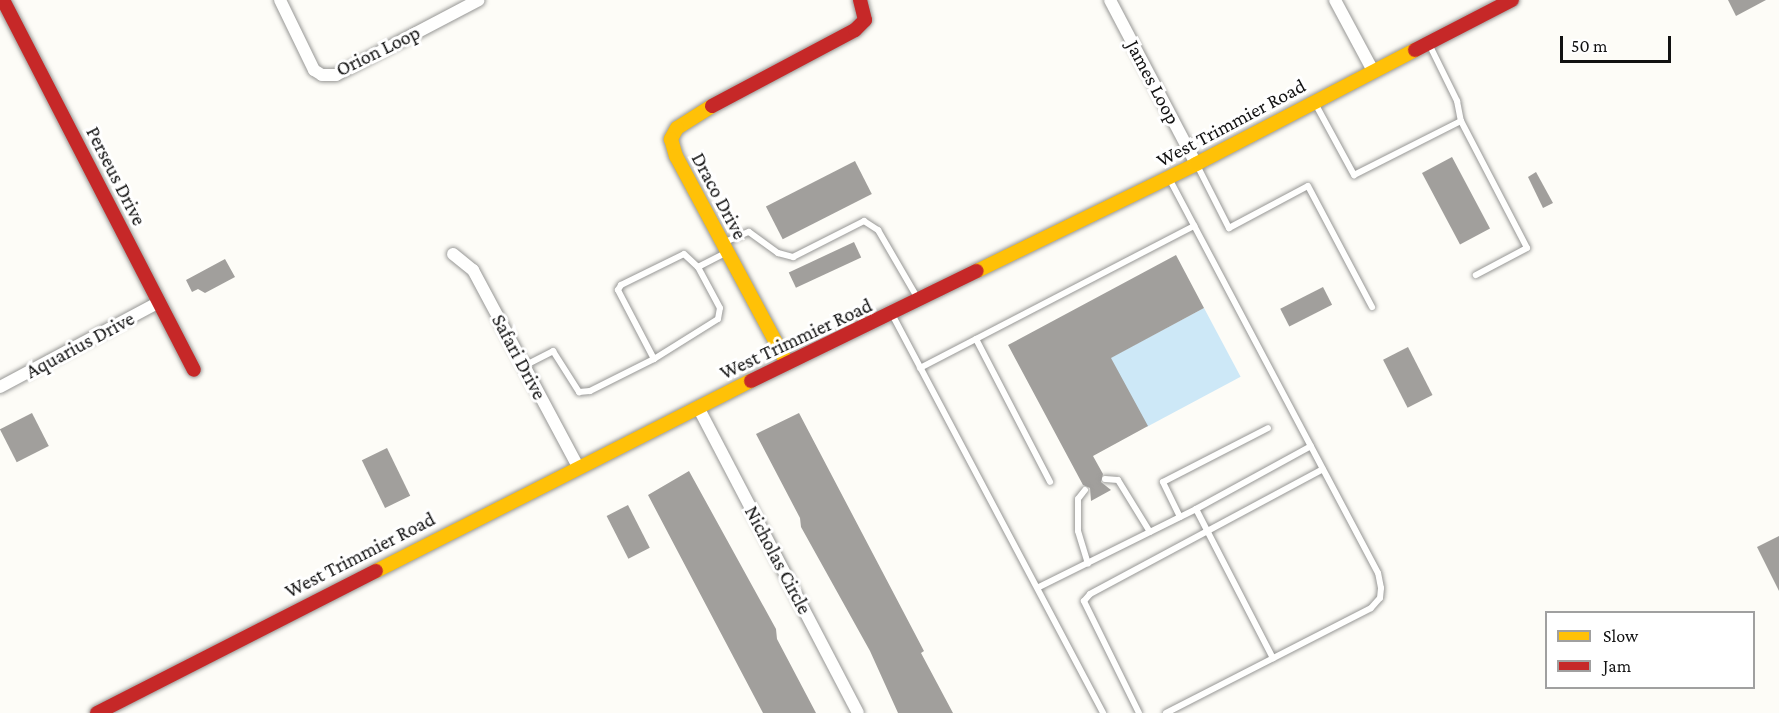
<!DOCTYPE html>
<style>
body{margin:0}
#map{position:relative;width:1779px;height:713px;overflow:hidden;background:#fdfcf7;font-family:"Crimson Pro",serif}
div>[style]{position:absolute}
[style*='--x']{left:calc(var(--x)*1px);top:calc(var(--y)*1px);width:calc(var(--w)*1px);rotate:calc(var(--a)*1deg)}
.water>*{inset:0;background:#cde8f7;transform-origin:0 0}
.building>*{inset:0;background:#a19f9c;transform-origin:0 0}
.roads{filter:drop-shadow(0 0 2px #979795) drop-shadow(0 0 2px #979795)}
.lane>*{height:6px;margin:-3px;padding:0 3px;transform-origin:3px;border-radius:3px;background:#fffffe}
.street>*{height:12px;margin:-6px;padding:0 6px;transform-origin:6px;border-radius:6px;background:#fffffe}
.slow>*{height:14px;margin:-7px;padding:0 7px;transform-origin:7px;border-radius:7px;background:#ffc107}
.jam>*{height:14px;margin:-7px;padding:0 7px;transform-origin:7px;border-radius:7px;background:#c62828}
span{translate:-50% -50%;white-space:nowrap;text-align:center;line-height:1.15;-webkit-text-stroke:6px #fff;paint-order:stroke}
.street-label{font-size:20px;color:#111}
.legend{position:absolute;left:1545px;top:611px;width:210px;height:78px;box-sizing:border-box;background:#fff;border:2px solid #a0a0a0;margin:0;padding:8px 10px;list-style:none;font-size:18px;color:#111}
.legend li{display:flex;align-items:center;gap:12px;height:30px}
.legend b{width:30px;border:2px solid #a0a0a0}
.scale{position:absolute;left:1560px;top:36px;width:111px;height:27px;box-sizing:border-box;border:3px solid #111;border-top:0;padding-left:8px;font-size:18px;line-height:21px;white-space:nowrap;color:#111;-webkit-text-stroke:4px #fff;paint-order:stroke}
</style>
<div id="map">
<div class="water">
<i style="left:1204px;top:308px;width:78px;height:106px;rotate:62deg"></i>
</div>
<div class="building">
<i style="clip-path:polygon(1728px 0,1766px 0,1736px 16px)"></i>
<i style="left:1452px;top:157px;width:81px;height:34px;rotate:62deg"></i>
<i style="left:855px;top:161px;width:37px;height:100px;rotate:63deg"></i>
<i style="clip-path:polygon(1536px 172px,1553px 203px,1543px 208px,1528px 177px)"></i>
<i style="left:854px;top:242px;width:17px;height:72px;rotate:65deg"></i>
<i style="clip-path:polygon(1176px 255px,1204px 308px,1111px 358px,1148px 426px,1093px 456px,1103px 474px,1101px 482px,1111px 490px,1091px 501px,1090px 488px,1083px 485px,1008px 345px)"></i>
<i style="clip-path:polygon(225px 259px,235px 277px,205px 293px,198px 289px,192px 292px,186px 280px)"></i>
<i style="left:1323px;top:287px;width:20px;height:48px;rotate:63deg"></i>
<i style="left:1408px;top:347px;width:54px;height:28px;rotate:63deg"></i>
<i style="left:32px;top:413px;width:37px;height:36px;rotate:63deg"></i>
<i style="clip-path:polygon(799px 413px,924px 651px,921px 653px,953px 713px,898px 713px,870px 651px,801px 527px,800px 518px,756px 434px)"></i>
<i style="left:387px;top:448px;width:53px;height:28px;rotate:64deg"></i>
<i style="clip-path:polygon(689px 471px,776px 629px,777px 639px,816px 713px,763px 713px,678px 552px,648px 495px)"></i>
<i style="left:628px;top:505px;width:48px;height:24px;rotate:63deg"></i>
<i style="clip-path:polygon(1779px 536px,1779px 591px,1757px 547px)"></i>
</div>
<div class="roads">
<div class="lane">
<i style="--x:1429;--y:44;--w:64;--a:63.8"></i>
<i style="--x:1457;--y:101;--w:20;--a:79"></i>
<i style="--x:1461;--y:121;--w:143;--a:62.5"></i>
<i style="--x:1527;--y:248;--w:58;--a:152.1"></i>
<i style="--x:1316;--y:105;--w:80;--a:61.5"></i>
<i style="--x:1354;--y:175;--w:120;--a:-26.8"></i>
<i style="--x:1197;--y:165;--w:71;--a:63.1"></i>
<i style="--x:1229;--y:228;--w:89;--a:-28"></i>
<i style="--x:1308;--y:186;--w:137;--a:62.1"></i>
<i style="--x:725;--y:242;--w:26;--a:-23"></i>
<i style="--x:749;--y:232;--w:36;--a:36"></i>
<i style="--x:778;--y:253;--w:16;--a:15"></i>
<i style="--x:793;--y:257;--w:80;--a:-26.9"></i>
<i style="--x:864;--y:221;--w:17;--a:33"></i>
<i style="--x:878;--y:230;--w:78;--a:59.8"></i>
<i style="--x:893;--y:316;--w:449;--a:62.1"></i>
<i style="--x:976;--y:339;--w:161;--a:62.6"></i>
<i style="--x:654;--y:359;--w:78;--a:-117.6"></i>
<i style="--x:618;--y:290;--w:6;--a:-59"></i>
<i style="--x:621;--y:285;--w:70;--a:-26.2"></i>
<i style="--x:684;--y:254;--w:19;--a:43"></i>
<i style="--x:698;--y:267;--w:31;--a:-27"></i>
<i style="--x:524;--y:366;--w:33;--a:-27"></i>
<i style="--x:553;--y:351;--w:49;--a:57.6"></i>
<i style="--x:579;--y:392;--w:11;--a:-5"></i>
<i style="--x:590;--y:391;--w:72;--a:-26.6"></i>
<i style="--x:654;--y:359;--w:75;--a:-32"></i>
<i style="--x:718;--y:319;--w:11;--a:-80"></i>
<i style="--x:720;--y:308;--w:47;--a:-118.2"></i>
<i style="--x:920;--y:368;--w:309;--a:-27.4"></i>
<i style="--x:1105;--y:479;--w:13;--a:4"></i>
<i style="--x:1118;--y:480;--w:61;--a:58.4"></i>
<i style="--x:1085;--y:490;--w:11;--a:128"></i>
<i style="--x:1078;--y:499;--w:32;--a:90"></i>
<i style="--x:1078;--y:531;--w:34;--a:73"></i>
<i style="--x:1196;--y:509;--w:168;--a:62.7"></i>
<i style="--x:1180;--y:517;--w:39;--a:-116"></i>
<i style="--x:1163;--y:482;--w:118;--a:-27.2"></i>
<i style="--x:1039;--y:587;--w:175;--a:-26.4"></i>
<i style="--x:1196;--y:509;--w:131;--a:-28.7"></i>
<i style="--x:1139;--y:713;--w:125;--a:-116.2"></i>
<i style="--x:1084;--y:601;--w:9;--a:-49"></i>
<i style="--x:1090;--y:594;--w:264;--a:-28.2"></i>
<i style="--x:1166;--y:713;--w:230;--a:-27.1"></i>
<i style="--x:1371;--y:608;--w:13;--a:-48"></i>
<i style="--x:1380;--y:598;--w:10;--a:-84"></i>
<i style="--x:1381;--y:588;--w:15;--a:-101"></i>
<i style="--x:1378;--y:573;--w:447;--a:-117.9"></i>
</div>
<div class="street">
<i style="--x:280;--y:0;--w:78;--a:64.1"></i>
<i style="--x:314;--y:70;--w:9;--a:32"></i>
<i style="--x:322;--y:75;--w:14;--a:0"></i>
<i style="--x:336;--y:75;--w:161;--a:-27.7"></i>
<i style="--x:1110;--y:0;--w:185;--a:62.3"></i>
<i style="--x:1335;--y:0;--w:81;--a:61.8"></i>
<i style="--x:453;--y:254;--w:26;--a:39"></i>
<i style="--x:473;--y:270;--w:223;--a:61.9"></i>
<i style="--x:0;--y:387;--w:180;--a:-28.1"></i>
<i style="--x:698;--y:407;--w:345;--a:62.4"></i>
</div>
<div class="slow">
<i style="--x:712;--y:106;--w:41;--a:147.8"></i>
<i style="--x:677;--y:128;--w:13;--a:119"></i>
<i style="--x:671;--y:139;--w:18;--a:74"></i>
<i style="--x:676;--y:156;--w:235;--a:61.8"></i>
<i style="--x:977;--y:271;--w:244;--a:-26"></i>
<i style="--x:1196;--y:164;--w:247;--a:-27.5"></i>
<i style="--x:376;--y:571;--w:420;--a:-26.9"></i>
</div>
<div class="jam">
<i style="--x:3;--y:0;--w:416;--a:62.7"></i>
<i style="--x:1415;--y:50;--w:109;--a:-27.3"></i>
<i style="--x:712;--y:106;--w:162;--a:-28"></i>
<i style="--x:855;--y:30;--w:14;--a:-45"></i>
<i style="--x:865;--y:20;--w:21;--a:-104"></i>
<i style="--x:751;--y:381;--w:251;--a:-26"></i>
<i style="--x:97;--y:713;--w:313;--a:-27"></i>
</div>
</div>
<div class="street-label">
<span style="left:378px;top:51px;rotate:-26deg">Orion Loop</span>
<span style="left:1153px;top:82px;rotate:62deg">James Loop</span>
<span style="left:1231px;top:123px;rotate:-28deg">West Trimmier Road</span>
<span style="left:116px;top:176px;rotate:63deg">Perseus Drive</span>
<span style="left:719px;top:196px;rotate:62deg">Draco Drive</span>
<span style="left:796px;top:339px;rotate:-25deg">West Trimmier Road</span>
<span style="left:80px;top:345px;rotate:-28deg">Aquarius Drive</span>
<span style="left:519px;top:357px;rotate:62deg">Safari Drive</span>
<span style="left:360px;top:555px;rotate:-27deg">West Trimmier Road</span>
<span style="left:778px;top:560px;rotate:62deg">Nicholas Circle</span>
</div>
<ul class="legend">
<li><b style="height:8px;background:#ffc107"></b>Slow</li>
<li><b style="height:8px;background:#c62828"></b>Jam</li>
</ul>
<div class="scale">50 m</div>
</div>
